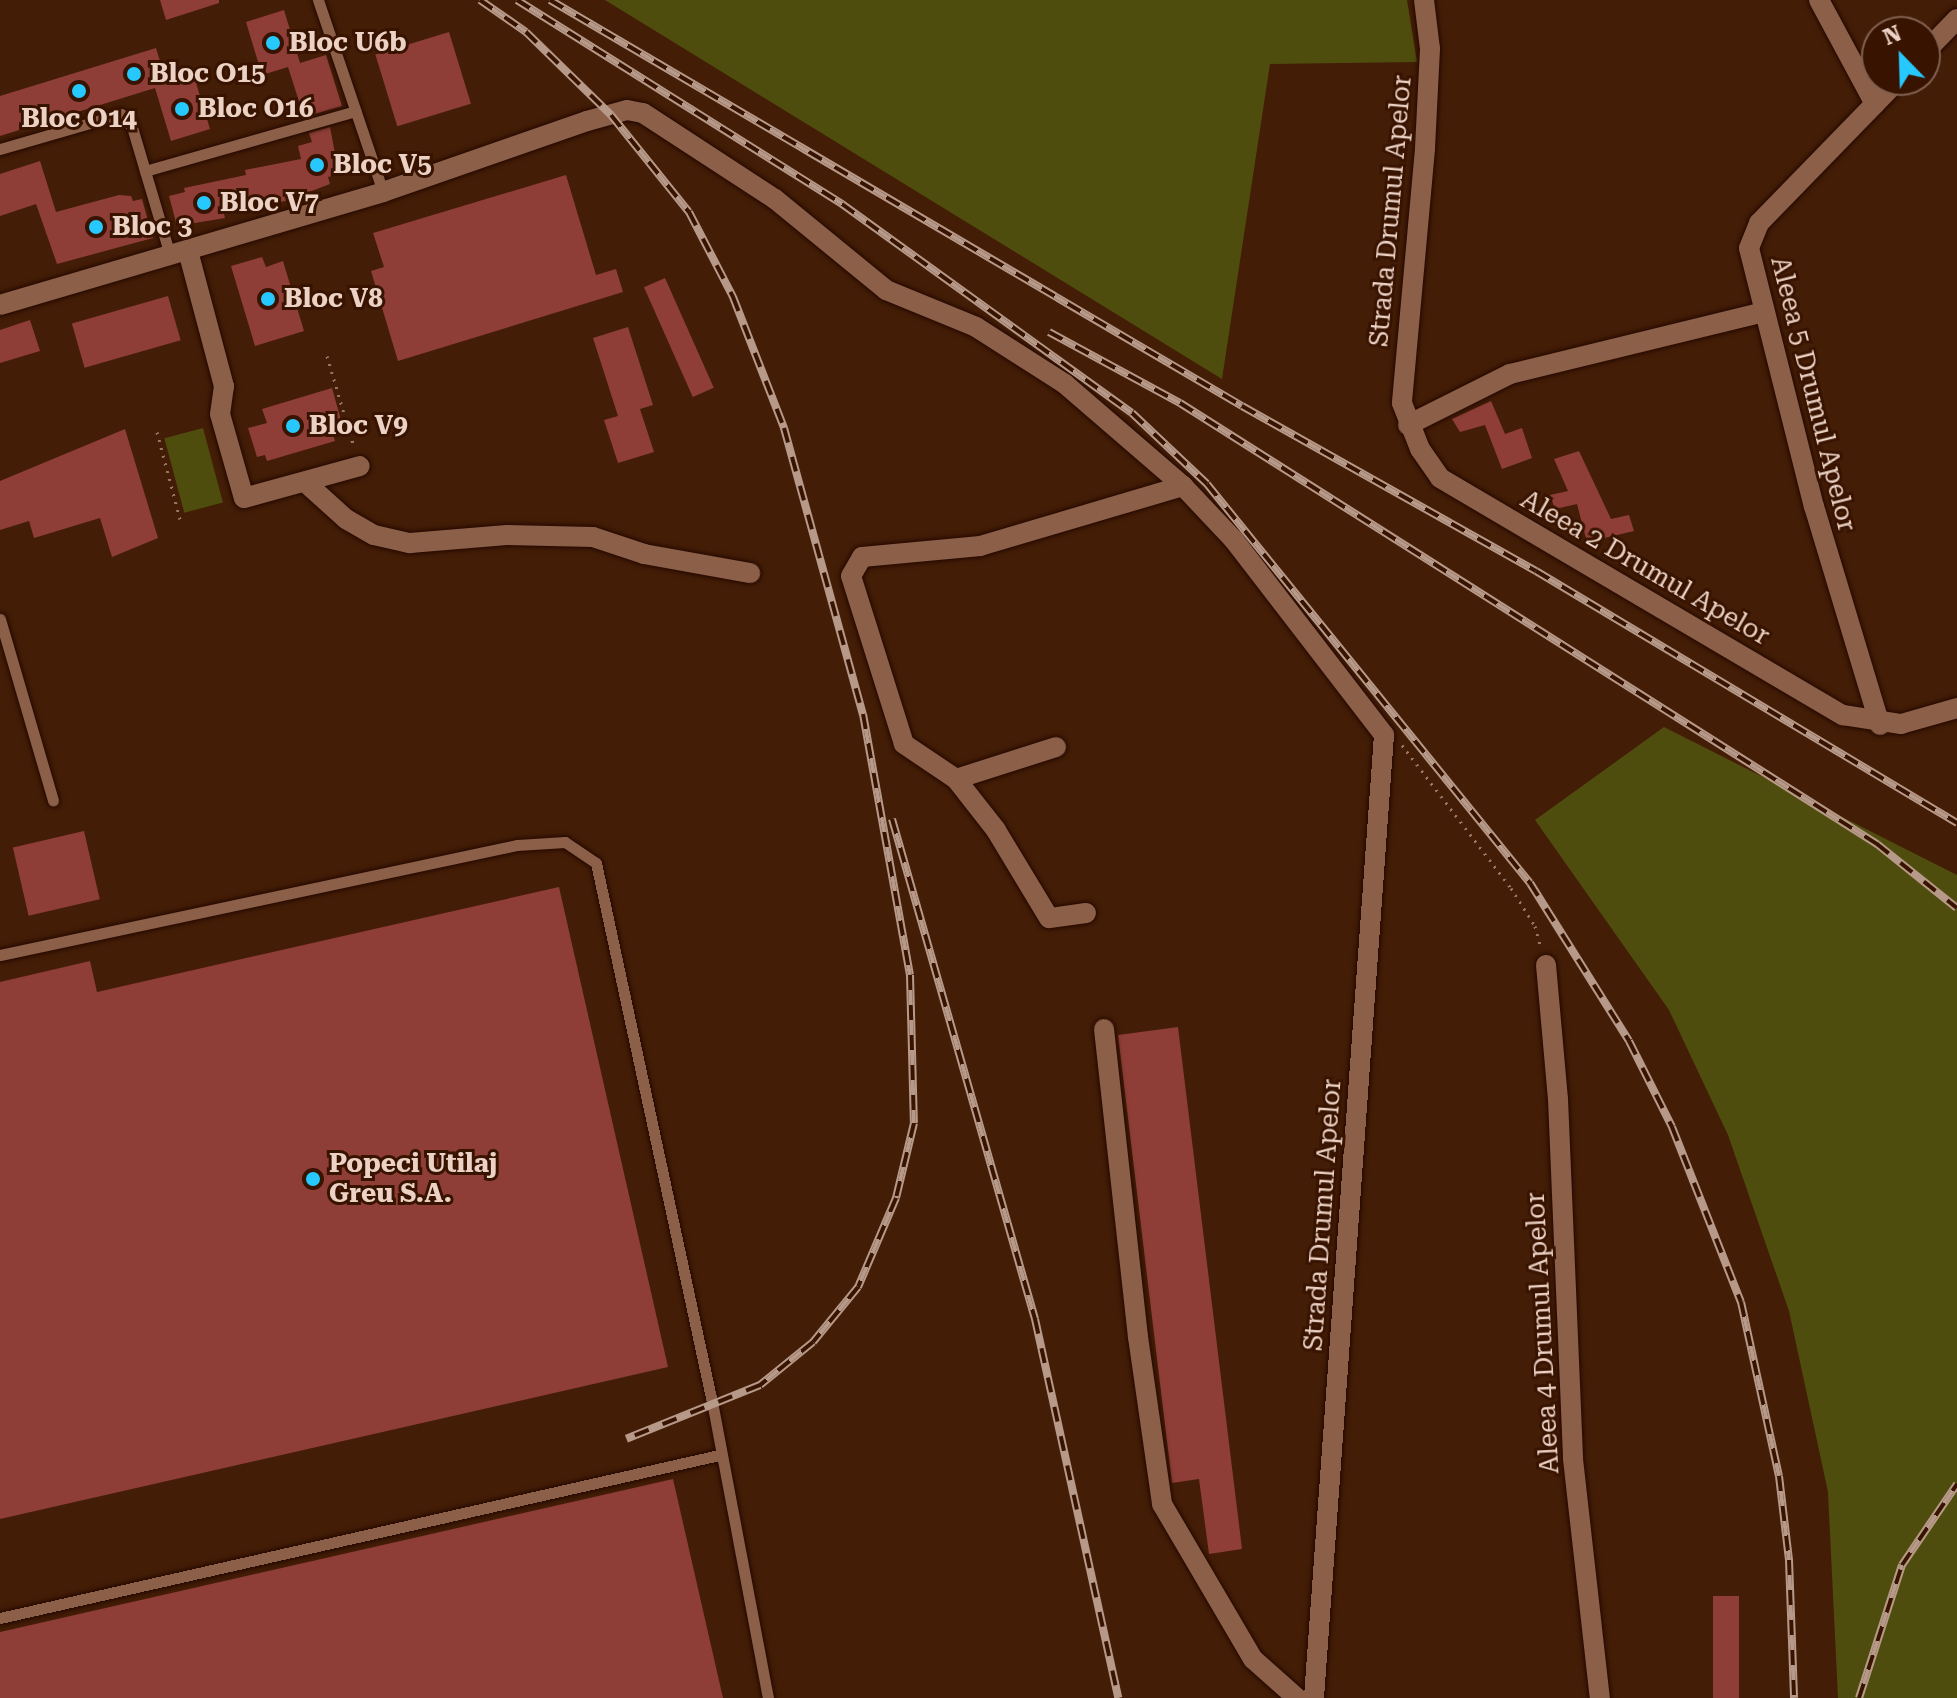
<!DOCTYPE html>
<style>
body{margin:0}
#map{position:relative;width:1957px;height:1698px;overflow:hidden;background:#431d06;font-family:"Roboto Serif",serif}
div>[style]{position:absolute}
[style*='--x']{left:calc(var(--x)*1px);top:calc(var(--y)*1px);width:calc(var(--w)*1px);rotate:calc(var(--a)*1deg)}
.green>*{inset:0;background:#4f4d0e;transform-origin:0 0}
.building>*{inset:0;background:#8e3e37;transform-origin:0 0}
.path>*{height:3px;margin-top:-1.5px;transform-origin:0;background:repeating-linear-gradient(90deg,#977765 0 2px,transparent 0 8px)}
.roads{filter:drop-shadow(0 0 2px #240800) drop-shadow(0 0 2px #240800)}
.lane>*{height:11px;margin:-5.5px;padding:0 5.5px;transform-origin:5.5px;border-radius:5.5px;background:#8c5f48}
.street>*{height:20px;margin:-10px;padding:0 10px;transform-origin:10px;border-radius:10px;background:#8c5f48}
.rail>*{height:8px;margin-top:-4px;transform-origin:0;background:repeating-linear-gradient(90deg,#381300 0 15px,#b79989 0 30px);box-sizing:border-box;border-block:2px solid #b79989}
.dots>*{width:22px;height:22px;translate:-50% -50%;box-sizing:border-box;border:4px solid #381300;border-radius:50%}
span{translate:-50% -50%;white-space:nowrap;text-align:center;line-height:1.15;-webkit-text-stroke:6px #381300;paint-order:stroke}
.poi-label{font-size:26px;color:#ecd2c5;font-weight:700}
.left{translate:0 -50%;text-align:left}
.street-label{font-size:26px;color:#ecd2c5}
.north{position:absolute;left:1861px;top:16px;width:80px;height:80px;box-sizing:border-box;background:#381300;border:2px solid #805f4f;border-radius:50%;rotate:337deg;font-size:22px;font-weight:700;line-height:32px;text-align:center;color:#ecd2c5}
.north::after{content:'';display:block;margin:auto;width:28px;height:36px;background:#27c8fe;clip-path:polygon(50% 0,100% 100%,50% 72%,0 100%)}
</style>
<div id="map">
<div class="green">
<i style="clip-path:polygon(605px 0,1407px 0,1417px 62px,1270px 64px,1222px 379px)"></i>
<i style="left:203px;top:428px;width:77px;height:40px;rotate:75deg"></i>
<i style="clip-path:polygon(1664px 727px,1957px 875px,1957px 1698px,1838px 1698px,1828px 1492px,1789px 1311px,1728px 1135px,1669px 1010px,1535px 820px)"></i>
</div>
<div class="building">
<i style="clip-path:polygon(160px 0,219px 0,219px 3px,166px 20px)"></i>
<i style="clip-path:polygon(284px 10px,300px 63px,326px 55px,342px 106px,304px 117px,288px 67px,262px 75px,246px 22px)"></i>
<i style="left:449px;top:32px;width:75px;height:77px;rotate:73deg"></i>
<i style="clip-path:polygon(156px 48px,167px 84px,194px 76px,210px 129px,171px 141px,155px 88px,0 136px,0 96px)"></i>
<i style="clip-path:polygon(330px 127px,339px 174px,328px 177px,330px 184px,285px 201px,224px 214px,225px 218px,177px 226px,169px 196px,185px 192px,184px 188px,246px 175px,245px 170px,301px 159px,298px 146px,312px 142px,309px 133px)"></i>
<i style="clip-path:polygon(40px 161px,56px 212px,119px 195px,131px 196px,133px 201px,142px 199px,153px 238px,57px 264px,36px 204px,0 216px,0 174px)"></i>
<i style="clip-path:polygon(566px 175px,596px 275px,616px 269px,623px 292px,398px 361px,371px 271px,384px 267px,373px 233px)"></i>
<i style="clip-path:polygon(262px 257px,266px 267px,283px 261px,304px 331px,255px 346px,231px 266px)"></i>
<i style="left:665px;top:278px;width:120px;height:23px;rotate:66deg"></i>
<i style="left:168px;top:296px;width:46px;height:100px;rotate:74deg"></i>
<i style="clip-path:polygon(30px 320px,40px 351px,0 363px,0 330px)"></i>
<i style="clip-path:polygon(628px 327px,653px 405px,640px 409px,654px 452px,618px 463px,604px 420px,618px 416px,593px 338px)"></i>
<i style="clip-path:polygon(332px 388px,341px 420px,330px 424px,335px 441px,267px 461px,265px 455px,257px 457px,248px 428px,267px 423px,262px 409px)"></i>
<i style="clip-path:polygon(1491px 401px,1505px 434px,1522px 428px,1532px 458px,1502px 469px,1485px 425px,1460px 432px,1452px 419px)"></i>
<i style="clip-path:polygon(125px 429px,158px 538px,112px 557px,100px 518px,34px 538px,29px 521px,0 530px,0 481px)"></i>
<i style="clip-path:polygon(1579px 451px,1611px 519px,1629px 515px,1634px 531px,1587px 542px,1577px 504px,1555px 509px,1550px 495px,1568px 491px,1554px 459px)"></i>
<i style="left:84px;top:831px;width:70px;height:73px;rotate:77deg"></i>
<i style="clip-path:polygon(559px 887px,668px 1367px,0 1519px,0 982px,90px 961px,97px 992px)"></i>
<i style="clip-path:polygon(1178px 1027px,1242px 1549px,1209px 1554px,1199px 1479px,1172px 1483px,1118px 1035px)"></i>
<i style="clip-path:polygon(673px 1479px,723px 1698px,0 1698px,0 1632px)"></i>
<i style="left:1713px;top:1596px;width:26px;height:102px"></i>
</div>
<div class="path">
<i style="--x:327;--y:356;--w:95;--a:73.5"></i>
<i style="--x:157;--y:432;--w:90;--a:75.2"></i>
<i style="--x:1402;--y:745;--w:180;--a:52.7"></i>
<i style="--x:1511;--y:888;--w:45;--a:57.7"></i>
<i style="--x:1535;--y:926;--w:23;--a:75"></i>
</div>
<div class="roads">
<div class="lane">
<i style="--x:318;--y:0;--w:203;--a:71.3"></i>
<i style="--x:0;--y:149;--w:126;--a:-16.1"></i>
<i style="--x:121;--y:114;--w:17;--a:50"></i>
<i style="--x:132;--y:127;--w:134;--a:73.5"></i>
<i style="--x:145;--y:171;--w:219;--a:-15.9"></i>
<i style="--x:0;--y:619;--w:189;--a:73.7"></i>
<i style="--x:0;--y:955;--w:529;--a:-12.01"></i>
<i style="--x:517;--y:845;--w:48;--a:-3.6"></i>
<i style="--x:565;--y:842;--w:37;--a:34"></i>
<i style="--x:596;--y:863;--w:556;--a:77.86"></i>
<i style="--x:713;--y:1407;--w:296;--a:79.3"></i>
<i style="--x:0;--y:1618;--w:737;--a:-12.77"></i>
</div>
<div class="street">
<i style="--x:1424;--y:0;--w:49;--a:83"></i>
<i style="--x:1430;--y:49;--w:100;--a:92.9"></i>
<i style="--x:1425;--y:149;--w:255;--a:95.2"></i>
<i style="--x:1402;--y:403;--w:49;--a:68.6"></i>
<i style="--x:1420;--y:449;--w:35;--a:55"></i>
<i style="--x:1440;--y:478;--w:468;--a:30.5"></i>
<i style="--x:1843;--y:715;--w:59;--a:8.8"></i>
<i style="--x:1901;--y:724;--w:58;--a:-15.9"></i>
<i style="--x:1819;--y:0;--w:118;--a:61.7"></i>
<i style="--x:1925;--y:52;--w:46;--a:-45.9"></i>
<i style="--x:188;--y:251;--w:140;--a:75.1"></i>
<i style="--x:224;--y:386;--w:28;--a:98"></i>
<i style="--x:220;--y:414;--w:87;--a:74.1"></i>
<i style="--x:244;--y:498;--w:120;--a:-15.4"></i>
<i style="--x:0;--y:305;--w:399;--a:-16.4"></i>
<i style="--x:383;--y:192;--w:216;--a:-19.2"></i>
<i style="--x:587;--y:121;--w:41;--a:-15.4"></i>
<i style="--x:627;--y:110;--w:16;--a:11"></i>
<i style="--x:643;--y:113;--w:158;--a:33.1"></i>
<i style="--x:775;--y:199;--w:144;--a:39.3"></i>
<i style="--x:886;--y:290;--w:97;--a:22.3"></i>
<i style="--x:976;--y:327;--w:106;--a:32.6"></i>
<i style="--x:1065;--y:384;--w:156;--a:40.8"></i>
<i style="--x:1183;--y:486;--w:74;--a:46.6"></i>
<i style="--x:1234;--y:540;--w:246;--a:52.4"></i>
<i style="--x:1384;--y:735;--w:966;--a:94.16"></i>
<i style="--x:1408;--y:425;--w:114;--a:-26.6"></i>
<i style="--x:1510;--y:374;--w:261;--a:-13.7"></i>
<i style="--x:305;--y:482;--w:55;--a:42.1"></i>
<i style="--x:346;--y:519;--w:32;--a:30"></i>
<i style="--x:374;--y:535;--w:37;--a:13"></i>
<i style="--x:410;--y:543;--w:97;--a:-4.7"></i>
<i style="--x:507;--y:535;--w:86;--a:1.3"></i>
<i style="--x:593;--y:537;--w:54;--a:18.4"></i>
<i style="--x:644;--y:554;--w:108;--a:10.2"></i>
<i style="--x:1880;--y:725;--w:228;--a:-106.8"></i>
<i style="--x:1814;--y:507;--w:267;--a:-104.1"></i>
<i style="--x:1749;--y:248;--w:27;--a:-68"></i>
<i style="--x:1759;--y:223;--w:199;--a:-45.8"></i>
<i style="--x:956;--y:779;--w:105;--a:-17.7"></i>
<i style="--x:1086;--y:913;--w:37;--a:172"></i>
<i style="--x:1049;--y:918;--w:103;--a:-121.1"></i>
<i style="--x:996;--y:830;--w:65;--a:-128.1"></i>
<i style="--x:956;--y:779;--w:63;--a:-146.1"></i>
<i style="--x:904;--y:744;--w:176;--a:-107.5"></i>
<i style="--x:851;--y:576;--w:22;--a:-60"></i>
<i style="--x:862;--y:557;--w:119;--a:-5.3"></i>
<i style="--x:980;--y:546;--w:212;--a:-16.5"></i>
<i style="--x:1546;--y:965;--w:135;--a:84.9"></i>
<i style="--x:1558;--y:1099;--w:360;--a:87.6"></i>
<i style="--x:1573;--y:1459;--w:241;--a:83.6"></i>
<i style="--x:1104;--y:1029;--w:310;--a:83.7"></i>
<i style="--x:1138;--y:1337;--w:169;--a:81.8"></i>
<i style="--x:1162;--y:1504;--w:180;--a:59.6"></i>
<i style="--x:1253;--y:1659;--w:59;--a:41.6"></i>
</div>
</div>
<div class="rail">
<i style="--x:480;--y:0;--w:56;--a:34.8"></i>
<i style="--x:526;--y:32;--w:119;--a:44.3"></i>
<i style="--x:611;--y:115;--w:124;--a:51.2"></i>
<i style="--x:689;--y:212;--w:96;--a:62.6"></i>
<i style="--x:733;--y:297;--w:141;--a:68.7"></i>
<i style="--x:784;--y:428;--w:297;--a:74.6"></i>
<i style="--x:863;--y:714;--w:265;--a:79.8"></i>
<i style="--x:910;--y:975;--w:148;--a:88.5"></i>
<i style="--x:914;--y:1123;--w:77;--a:103.5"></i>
<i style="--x:896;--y:1198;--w:97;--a:113.1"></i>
<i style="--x:858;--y:1287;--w:71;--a:129.3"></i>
<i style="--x:813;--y:1342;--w:68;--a:140.9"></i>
<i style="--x:760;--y:1385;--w:144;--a:158.1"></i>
<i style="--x:517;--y:0;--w:384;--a:32.1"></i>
<i style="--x:842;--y:204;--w:357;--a:35.8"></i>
<i style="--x:1132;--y:413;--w:103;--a:43.4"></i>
<i style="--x:1207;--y:484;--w:513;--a:51.01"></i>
<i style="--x:1530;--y:883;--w:186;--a:57.9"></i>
<i style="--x:1629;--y:1041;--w:96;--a:63.4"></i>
<i style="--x:1672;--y:1127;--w:188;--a:68.5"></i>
<i style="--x:1741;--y:1302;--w:178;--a:77.7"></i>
<i style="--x:1779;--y:1476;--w:85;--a:83.2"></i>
<i style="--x:1789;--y:1560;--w:138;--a:87.9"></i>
<i style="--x:550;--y:0;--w:802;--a:30.4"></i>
<i style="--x:1242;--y:406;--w:337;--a:29.3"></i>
<i style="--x:1536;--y:571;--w:491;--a:30.9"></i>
<i style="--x:1049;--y:332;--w:149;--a:28.5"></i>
<i style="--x:1180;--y:403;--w:825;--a:32.32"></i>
<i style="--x:1877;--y:844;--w:102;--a:38.7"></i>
<i style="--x:892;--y:819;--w:520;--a:74.04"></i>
<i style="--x:1035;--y:1319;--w:388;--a:77.6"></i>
<i style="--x:1859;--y:1698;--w:140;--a:-72.1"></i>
<i style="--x:1902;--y:1565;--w:98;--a:-55.8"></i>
</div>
<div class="dots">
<i style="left:273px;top:43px;background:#27c8fe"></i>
<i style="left:134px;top:74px;background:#27c8fe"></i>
<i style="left:79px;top:91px;background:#27c8fe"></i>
<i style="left:182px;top:109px;background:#27c8fe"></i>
<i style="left:317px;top:165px;background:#27c8fe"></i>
<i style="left:204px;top:203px;background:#27c8fe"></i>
<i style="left:96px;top:227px;background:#27c8fe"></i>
<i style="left:268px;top:299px;background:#27c8fe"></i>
<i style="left:293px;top:426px;background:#27c8fe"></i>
<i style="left:313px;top:1179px;background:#27c8fe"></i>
</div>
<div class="poi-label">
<span class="left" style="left:289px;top:43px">Bloc U6b</span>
<span class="left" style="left:150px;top:74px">Bloc O15</span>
<span class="left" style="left:198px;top:109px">Bloc O16</span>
<span style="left:79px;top:119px">Bloc O14</span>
<span class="left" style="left:333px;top:165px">Bloc V5</span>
<span class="left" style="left:220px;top:203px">Bloc V7</span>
<span class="left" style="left:112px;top:227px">Bloc 3</span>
<span class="left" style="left:284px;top:299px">Bloc V8</span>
<span class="left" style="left:309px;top:426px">Bloc V9</span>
<span class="left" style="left:329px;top:1179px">Popeci Utilaj<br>Greu S.A.</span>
</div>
<div class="street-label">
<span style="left:1391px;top:211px;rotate:-85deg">Strada Drumul Apelor</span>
<span style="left:1813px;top:394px;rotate:76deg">Aleea 5 Drumul Apelor</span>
<span style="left:1645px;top:568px;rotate:30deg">Aleea 2 Drumul Apelor</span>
<span style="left:1323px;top:1215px;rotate:-86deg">Strada Drumul Apelor</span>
<span style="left:1543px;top:1333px;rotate:-93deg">Aleea 4 Drumul Apelor</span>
</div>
<div class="north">N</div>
</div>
